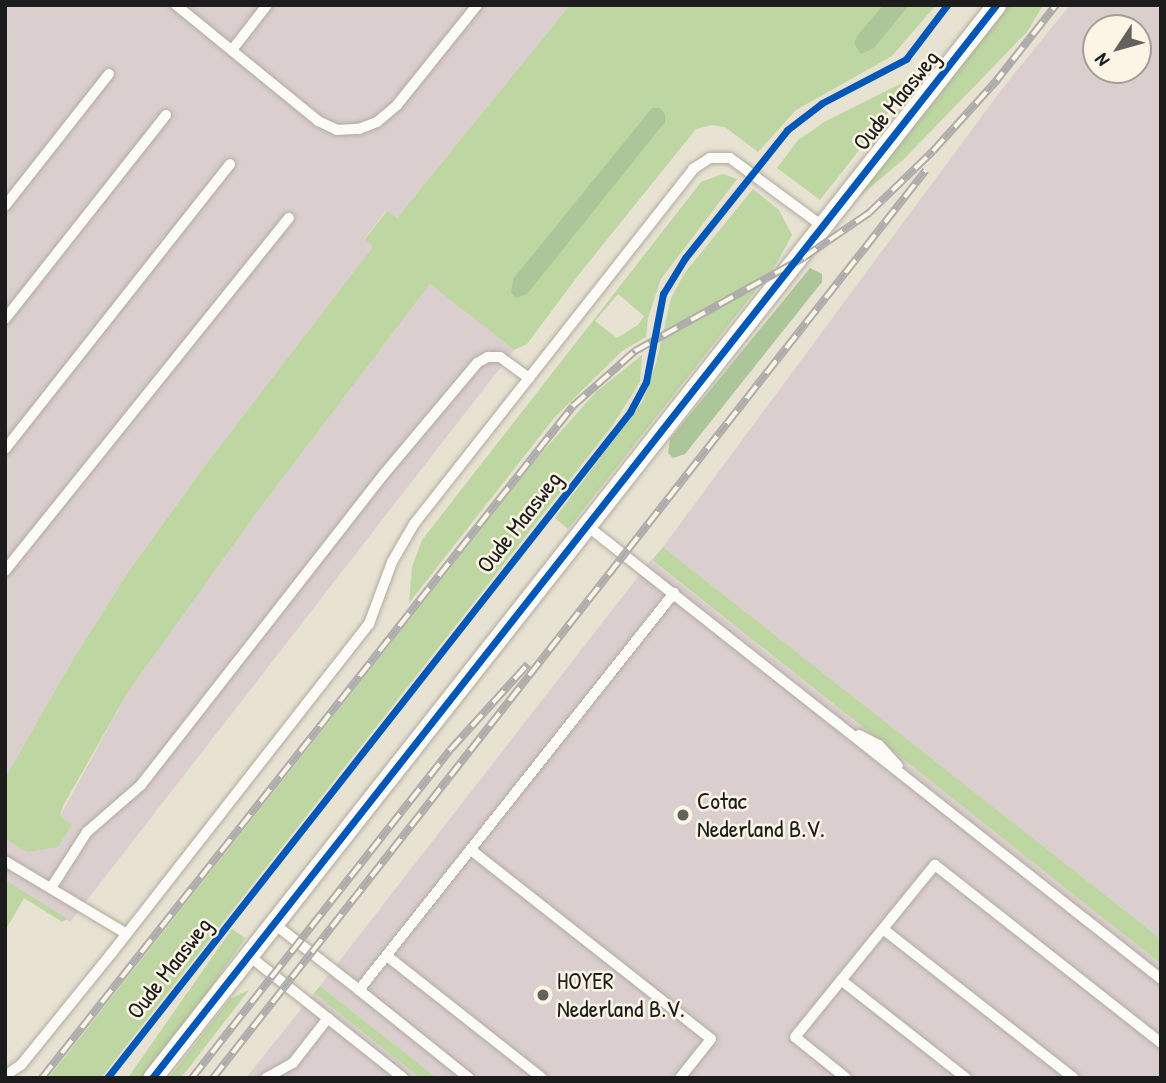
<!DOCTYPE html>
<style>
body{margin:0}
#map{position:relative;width:1166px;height:1083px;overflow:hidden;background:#e8e2d2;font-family:"Patrick Hand",sans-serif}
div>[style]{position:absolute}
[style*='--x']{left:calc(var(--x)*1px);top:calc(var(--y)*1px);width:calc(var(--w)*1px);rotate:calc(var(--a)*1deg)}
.industrial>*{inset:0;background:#dbcece}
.green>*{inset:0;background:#bed6a2;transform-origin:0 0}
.forest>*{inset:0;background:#adc699}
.roads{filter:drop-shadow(0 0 2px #afaba0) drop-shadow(0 0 2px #afaba0)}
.lane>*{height:10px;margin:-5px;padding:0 5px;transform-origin:5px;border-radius:5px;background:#fcfbf8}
.street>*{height:19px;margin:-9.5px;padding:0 9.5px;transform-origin:9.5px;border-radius:9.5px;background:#fcfbf8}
.rail>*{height:8px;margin-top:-4px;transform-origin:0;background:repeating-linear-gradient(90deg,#fcf5e5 0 16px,#aeadab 0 32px);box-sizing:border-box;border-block:2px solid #aeadab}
.cycleway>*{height:7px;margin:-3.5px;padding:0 3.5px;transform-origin:3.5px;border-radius:3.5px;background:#0057b8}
.dots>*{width:19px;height:19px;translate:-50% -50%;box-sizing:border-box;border:4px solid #fcf5e5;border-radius:50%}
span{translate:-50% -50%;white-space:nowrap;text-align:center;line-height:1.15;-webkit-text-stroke:5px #fcf5e5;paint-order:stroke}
.street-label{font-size:24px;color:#1c1c1c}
.poi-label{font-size:24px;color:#1c1c1c}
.left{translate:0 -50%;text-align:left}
.frame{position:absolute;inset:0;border:7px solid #1c1c1c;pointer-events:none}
.north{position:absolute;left:1082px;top:14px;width:70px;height:70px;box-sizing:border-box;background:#fcf5e5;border:2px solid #a29e95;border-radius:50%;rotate:234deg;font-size:19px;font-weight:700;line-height:28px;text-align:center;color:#1c1c1c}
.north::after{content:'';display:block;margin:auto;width:24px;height:32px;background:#63615c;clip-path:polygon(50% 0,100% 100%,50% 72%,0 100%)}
</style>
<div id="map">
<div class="industrial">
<i style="clip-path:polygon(5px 5px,570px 5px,397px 218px,386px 211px,365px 238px,374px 246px,207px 463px,129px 571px,78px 651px,5px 778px)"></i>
<i style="clip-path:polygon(evenodd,1070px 5px,1161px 5px,1161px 939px,663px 547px,1002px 89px,1070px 5px,1138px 28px,1138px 70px,1096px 70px,1096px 28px,1138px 28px)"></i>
<i style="clip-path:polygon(430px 284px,514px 350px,70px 922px,5px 881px,5px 839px,27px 852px,60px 816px,128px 692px,260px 508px)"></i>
<i style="clip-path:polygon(651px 560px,1161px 964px,1161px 1078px,437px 1078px,320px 986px)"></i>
<i style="clip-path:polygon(314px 993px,420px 1078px,246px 1078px)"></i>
</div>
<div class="green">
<i style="clip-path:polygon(570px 5px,936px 5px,892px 56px,796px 110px,758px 152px,725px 127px,712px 125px,696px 129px,580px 273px,527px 344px,514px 350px,430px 284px,260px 508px,128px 692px,63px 806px,60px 816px,72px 825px,58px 847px,27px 852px,5px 839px,5px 778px,78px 651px,129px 571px,207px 463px,373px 247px,365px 239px,387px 211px,397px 218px)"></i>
<i style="clip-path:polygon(1008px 5px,1043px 5px,1027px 32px,904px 159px,840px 213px)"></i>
<i style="clip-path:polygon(918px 75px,820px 200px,777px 168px,798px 140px,826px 121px)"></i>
<i style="clip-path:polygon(evenodd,723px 174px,737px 179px,661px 279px,648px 318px,646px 337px,622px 351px,554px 418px,409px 603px,412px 567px,422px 540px,701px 182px,723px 174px,618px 294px,644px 316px,638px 325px,617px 338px,595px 321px,618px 294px)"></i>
<i style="clip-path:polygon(753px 189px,779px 210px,792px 235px,775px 266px,568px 529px,555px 518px,643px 401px,656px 363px,671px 298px,684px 274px)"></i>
<i style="clip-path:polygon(642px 355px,640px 382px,612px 426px,101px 1078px,48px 1078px,537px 458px,596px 392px)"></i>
<i style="clip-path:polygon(663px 547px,1161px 939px,1161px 964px,652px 560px)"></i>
<i style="clip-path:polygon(5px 880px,66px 918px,66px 920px,62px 922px,24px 898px,5px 931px)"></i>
<i style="left:232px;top:929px;width:16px;height:189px;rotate:35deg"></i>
<i style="clip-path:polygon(320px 986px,437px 1078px,420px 1078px,314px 993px)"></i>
<i style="clip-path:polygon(249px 990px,181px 1078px,169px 1078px,230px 999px)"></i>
</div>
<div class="forest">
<i style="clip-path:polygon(883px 5px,909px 5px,874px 48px,861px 54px,854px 44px,857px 36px)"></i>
<i style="clip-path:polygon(652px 108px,660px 108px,665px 114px,665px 122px,527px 294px,516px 298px,511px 293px,513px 279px)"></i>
<i style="clip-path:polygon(810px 268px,822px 274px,822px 282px,685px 454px,673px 458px,668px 453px,670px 439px)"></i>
</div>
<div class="roads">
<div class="lane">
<i style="--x:176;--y:5;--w:183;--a:39.2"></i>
<i style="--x:318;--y:121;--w:21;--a:25"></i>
<i style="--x:337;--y:130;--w:22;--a:-3"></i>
<i style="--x:359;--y:129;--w:19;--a:-21"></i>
<i style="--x:377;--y:122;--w:26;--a:-40"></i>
<i style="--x:397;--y:105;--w:128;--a:-51.3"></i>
<i style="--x:232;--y:50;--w:57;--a:-52.1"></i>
<i style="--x:5;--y:206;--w:168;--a:-51.8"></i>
<i style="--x:5;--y:319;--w:260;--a:-51.7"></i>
<i style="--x:5;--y:449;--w:363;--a:-51.7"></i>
<i style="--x:586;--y:525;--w:733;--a:38.29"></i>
<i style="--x:5;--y:571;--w:453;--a:-51.2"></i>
<i style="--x:859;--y:735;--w:22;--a:27"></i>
<i style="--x:879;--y:745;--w:28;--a:48"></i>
<i style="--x:471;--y:850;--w:305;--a:38.2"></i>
<i style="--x:711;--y:1039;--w:50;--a:128.5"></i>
<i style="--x:5;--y:861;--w:142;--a:30.9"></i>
<i style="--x:51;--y:888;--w:67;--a:-57.3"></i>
<i style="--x:87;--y:832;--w:72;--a:-41"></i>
<i style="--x:141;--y:785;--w:395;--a:-52"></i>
<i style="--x:384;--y:474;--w:145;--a:-50"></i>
<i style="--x:477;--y:363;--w:13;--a:-29"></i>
<i style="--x:488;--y:357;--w:12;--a:0"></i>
<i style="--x:500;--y:357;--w:36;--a:36"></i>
<i style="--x:273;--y:923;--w:109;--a:37.9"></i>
<i style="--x:359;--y:990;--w:507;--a:-51.57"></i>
<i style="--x:883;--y:929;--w:242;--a:38"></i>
<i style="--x:248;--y:955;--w:198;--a:38.4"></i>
<i style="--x:387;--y:956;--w:197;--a:38.2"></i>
<i style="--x:841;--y:980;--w:159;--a:38.1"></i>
<i style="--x:359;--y:990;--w:141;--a:38.7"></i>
<i style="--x:5;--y:1076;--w:19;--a:-35"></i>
<i style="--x:21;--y:1065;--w:143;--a:-51"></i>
<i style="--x:111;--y:954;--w:419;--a:-52"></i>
<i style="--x:369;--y:624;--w:66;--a:-69.6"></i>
<i style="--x:392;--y:562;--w:44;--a:-59.9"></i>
<i style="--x:414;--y:524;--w:452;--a:-51.8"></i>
<i style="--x:693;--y:169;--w:20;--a:-33"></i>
<i style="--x:710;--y:158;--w:20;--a:0"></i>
<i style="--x:730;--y:158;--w:113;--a:36.4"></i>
<i style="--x:266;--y:1078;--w:31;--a:-29"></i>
<i style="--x:293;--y:1063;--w:57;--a:-52.1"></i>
<i style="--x:846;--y:1078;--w:65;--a:-141.2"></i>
<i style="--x:795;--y:1037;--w:222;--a:-50.9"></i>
<i style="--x:935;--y:865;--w:288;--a:38.2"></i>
</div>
<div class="street">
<i style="--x:152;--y:1078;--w:1365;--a:-51.81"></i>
</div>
</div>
<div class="rail">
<i style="--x:993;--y:85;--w:102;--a:-51.8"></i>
<i style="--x:42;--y:1078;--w:856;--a:-51.68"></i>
<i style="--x:573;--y:406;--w:83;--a:-41.6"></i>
<i style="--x:635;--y:351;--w:192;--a:-29"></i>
<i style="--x:803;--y:258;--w:80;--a:-34.3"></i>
<i style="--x:869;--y:213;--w:89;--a:-44.1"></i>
<i style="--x:933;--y:151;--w:97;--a:-47.9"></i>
<i style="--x:192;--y:1078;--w:417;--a:-51.8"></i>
<i style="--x:450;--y:750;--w:116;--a:-47.8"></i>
<i style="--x:213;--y:1078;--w:1154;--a:-51.86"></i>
</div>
<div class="cycleway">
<i style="--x:107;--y:1078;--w:847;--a:-51.86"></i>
<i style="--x:630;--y:412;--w:34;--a:-62"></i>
<i style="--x:646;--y:382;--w:90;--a:-79.1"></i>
<i style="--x:663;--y:294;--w:42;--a:-58.6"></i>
<i style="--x:685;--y:258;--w:164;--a:-51.4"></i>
<i style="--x:787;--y:130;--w:44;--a:-37.6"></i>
<i style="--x:822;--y:103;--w:95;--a:-27.6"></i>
<i style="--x:906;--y:59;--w:68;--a:-52.8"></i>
<i style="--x:152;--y:1078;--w:1365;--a:-51.81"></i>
</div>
<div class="dots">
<i style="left:683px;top:815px;background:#63615c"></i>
<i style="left:543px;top:995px;background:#63615c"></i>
</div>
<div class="street-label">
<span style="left:896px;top:100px;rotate:-51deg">Oude Maasweg</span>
<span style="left:519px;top:522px;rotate:-52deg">Oude Maasweg</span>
<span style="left:169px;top:968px;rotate:-52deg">Oude Maasweg</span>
</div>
<div class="poi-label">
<span class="left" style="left:697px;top:815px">Cotac<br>Nederland B.V.</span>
<span class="left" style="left:557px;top:995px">HOYER<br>Nederland B.V.</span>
</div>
<div class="frame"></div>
<div class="north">N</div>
</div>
